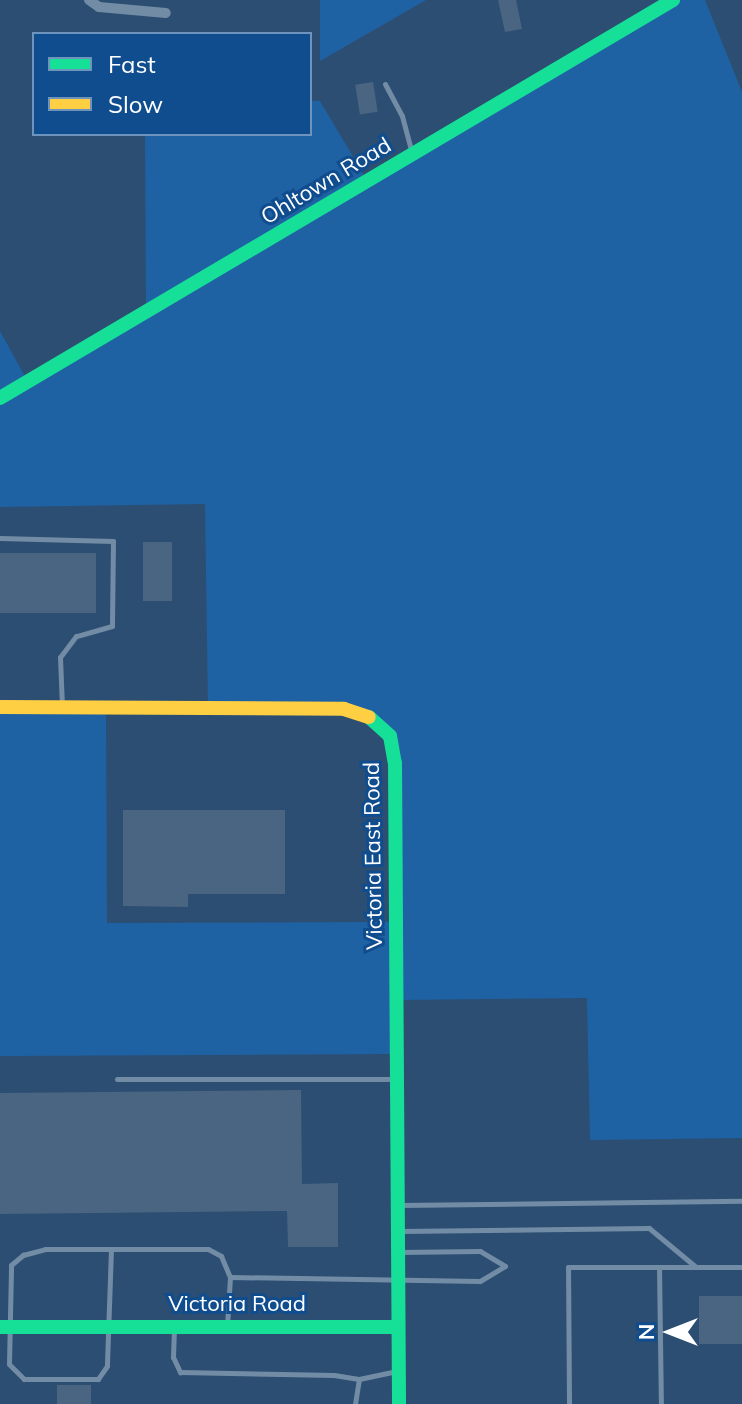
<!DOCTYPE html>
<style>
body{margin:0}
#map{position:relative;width:742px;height:1404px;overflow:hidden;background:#2c4e72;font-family:Mulish,sans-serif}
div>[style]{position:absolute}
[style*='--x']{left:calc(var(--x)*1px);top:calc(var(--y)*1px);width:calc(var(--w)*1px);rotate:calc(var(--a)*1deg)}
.green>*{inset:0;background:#1f62a4}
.building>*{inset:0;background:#496582;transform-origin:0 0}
.lane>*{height:5px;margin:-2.5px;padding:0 2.5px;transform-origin:2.5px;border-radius:2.5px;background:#738ca5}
.street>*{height:10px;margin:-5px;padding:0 5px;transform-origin:5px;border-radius:5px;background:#738ca5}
.fast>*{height:14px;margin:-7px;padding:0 7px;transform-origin:7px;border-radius:7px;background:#16e098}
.slow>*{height:14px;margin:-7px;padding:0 7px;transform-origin:7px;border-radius:7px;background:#ffcf43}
span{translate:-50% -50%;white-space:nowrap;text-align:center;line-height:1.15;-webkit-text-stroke:6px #0f4d8f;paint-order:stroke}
.street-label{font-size:22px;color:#fff}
.legend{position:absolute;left:32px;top:32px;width:280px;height:104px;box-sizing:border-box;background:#0f4d8f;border:2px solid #6f94bc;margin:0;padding:10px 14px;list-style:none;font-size:24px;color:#fff}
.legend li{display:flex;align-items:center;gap:16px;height:40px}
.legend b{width:40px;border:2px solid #6f94bc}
.north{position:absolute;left:630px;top:1292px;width:80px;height:80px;-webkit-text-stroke:6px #0f4d8f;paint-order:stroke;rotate:270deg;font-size:22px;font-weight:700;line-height:32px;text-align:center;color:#fff}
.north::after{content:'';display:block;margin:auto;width:28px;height:36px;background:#fff;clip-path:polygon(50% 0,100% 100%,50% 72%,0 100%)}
</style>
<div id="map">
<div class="green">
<i style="clip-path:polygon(320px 0,426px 0,320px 61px)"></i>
<i style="clip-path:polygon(673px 0,705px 0,742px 92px,742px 1138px,590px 1140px,587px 998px,397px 1000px,397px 1054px,0 1056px,0 707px,106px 708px,107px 923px,395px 922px,393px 745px,364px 713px,208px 709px,205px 504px,0 507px,0 331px,28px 382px,146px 312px,145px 134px,310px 134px,310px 101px,320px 101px,368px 182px)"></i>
</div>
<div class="building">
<i style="clip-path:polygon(498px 0,516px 0,522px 29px,505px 32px)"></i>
<i style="left:373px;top:82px;width:30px;height:18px;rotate:81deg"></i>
<i style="left:143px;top:542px;width:29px;height:59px"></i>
<i style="left:0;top:553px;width:96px;height:60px"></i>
<i style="clip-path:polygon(123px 810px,285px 810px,285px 894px,188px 894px,188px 907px,123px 906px)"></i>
<i style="clip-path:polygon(301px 1090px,302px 1184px,338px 1183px,338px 1247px,288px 1247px,287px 1211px,0 1214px,0 1093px)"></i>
<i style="left:699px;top:1296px;width:43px;height:48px"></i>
<i style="left:57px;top:1385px;width:34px;height:19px"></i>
</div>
<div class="lane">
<i style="--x:385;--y:84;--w:36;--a:62"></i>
<i style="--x:402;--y:116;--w:35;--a:75"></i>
<i style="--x:0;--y:538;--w:113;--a:1.5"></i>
<i style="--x:113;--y:541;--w:85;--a:90.7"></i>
<i style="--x:112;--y:626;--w:37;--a:164"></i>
<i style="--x:76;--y:636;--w:26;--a:127"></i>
<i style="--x:60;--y:657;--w:49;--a:87.7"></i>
<i style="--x:117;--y:1079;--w:279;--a:0"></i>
<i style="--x:399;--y:1205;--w:343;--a:-0.7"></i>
<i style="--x:399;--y:1231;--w:250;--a:-0.7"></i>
<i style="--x:649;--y:1228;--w:61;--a:39.7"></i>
<i style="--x:111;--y:1249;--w:117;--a:92"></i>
<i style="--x:107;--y:1366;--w:16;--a:125"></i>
<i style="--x:98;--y:1379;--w:74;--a:180"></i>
<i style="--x:24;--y:1379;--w:21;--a:-135"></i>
<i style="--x:9;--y:1364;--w:99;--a:-88.8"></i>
<i style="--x:11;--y:1265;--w:16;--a:-40"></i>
<i style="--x:23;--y:1255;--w:23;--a:-15"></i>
<i style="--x:45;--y:1249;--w:163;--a:0"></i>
<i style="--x:208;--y:1249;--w:15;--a:28"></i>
<i style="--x:221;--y:1256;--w:23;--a:67"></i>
<i style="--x:230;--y:1277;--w:49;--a:93.5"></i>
<i style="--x:659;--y:1267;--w:137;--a:89.2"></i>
<i style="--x:230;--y:1277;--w:250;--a:0.9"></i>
<i style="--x:480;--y:1281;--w:29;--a:-31"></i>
<i style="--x:505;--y:1266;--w:29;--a:-149"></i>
<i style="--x:480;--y:1251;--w:81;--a:179.3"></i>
<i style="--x:174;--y:1328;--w:29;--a:92"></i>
<i style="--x:173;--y:1357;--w:17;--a:65"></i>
<i style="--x:180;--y:1372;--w:154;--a:1.1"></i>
<i style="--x:334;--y:1375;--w:25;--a:9"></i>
<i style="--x:355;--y:1404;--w:25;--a:-81"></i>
<i style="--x:359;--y:1379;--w:40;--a:-12"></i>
<i style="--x:569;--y:1404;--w:137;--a:-90.4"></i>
<i style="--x:568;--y:1267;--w:174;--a:0"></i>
</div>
<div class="street">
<i style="--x:89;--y:0;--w:12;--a:35"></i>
<i style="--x:99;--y:7;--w:67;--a:5.1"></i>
</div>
<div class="fast">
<i style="--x:0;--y:398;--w:782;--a:-30.6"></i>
<i style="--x:369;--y:717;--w:28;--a:42"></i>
<i style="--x:390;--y:736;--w:27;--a:80"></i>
<i style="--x:395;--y:763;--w:641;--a:89.64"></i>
<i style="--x:0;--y:1327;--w:397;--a:0"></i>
</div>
<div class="slow">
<i style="--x:0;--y:707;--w:344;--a:0.3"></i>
<i style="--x:344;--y:709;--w:26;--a:18"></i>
</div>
<div class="street-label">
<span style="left:326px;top:181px;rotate:-31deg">Ohltown Road</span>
<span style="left:373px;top:856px;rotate:-91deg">Victoria East Road</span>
<span style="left:237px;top:1304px">Victoria Road</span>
</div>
<ul class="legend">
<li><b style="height:10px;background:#16e098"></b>Fast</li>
<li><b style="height:10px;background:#ffcf43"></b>Slow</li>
</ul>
<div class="north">N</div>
</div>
